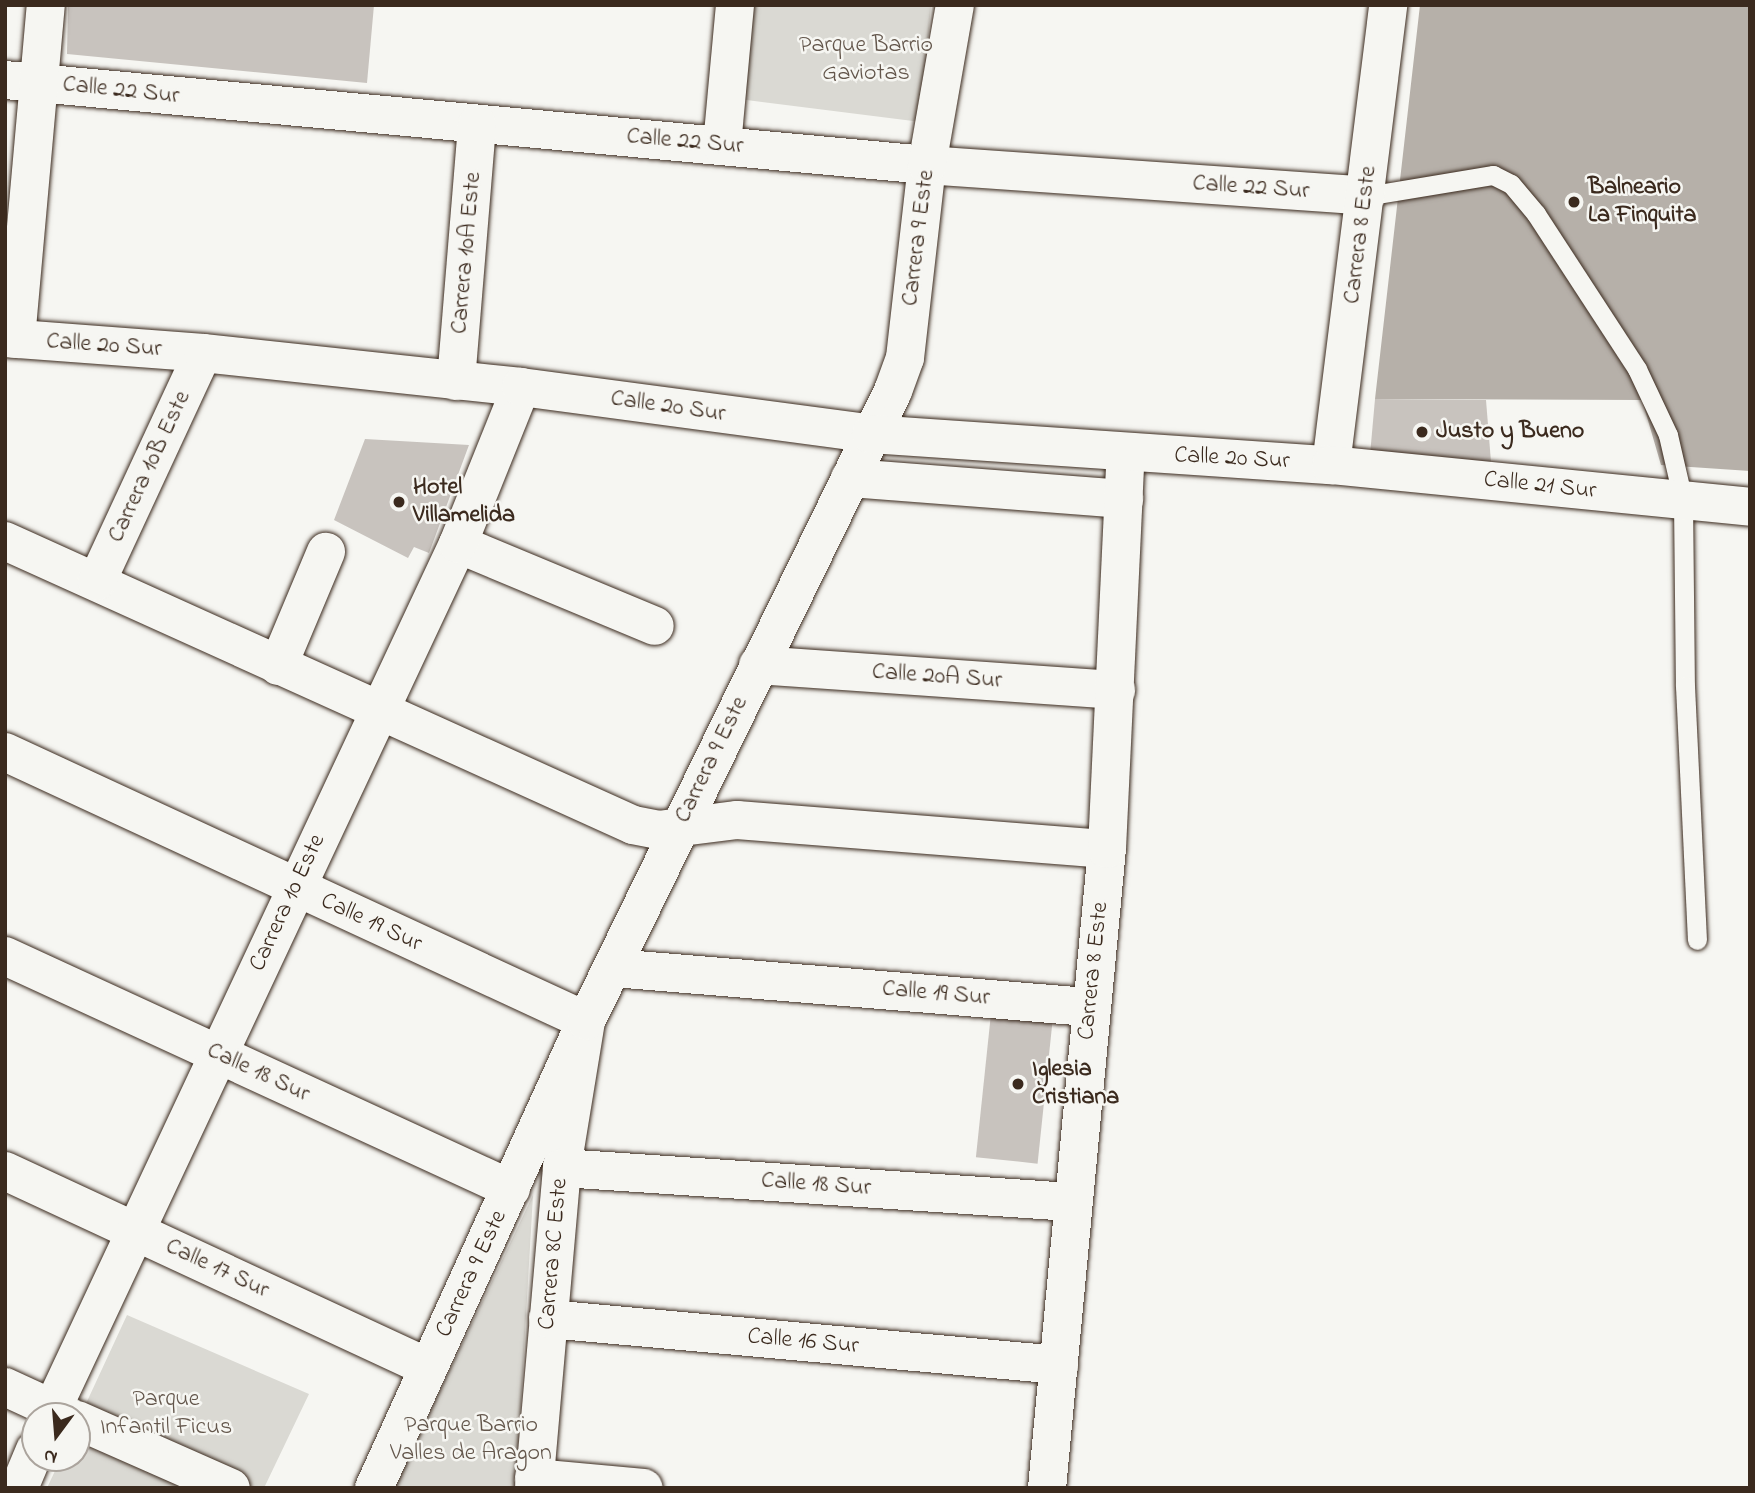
<!DOCTYPE html>
<style>
body{margin:0}
#map{position:relative;width:1755px;height:1493px;overflow:hidden;background:#f6f6f2;font-family:"Indie Flower",sans-serif}
div>[style]{position:absolute}
[style*='--x']{left:calc(var(--x)*1px);top:calc(var(--y)*1px);width:calc(var(--w)*1px);rotate:calc(var(--a)*1deg)}
.green>*{inset:0;background:#dad9d3}
.water>*{inset:0;background:#b6b0a9}
.building>*{inset:0;background:#c8c3be;transform-origin:0 0}
.roads{filter:drop-shadow(0 0 2px #3b2a1e) drop-shadow(0 0 2px #3b2a1e)}
.lane>*{height:19px;margin:-9.5px;padding:0 9.5px;transform-origin:9.5px;border-radius:9.5px;background:#f6f6f2}
.street>*{height:38px;margin:-19px;padding:0 19px;transform-origin:19px;border-radius:19px;background:#f6f6f2}
.secondary>*{height:38px;margin:-19px;padding:0 19px;transform-origin:19px;border-radius:19px;background:#f6f6f2}
.dots>*{width:19px;height:19px;translate:-50% -50%;box-sizing:border-box;border:4px solid #f6f6f2;border-radius:50%}
span{translate:-50% -50%;white-space:nowrap;text-align:center;line-height:1.15;-webkit-text-stroke:5px #f6f6f2;paint-order:stroke}
.park-label{font-size:24px;color:#63564b}
.street-label{font-size:24px;color:#3b2a1e}
.poi-label{font-size:24px;color:#3b2a1e;font-weight:700}
.left{translate:0 -50%;text-align:left}
.frame{position:absolute;inset:0;border:7px solid #3b2a1e;pointer-events:none}
.north{position:absolute;left:21px;top:1402px;width:70px;height:70px;box-sizing:border-box;background:#f6f6f2;border:2px solid #aba49d;border-radius:50%;rotate:196deg;font-size:19px;font-weight:700;line-height:28px;text-align:center;color:#3b2a1e}
.north::after{content:'';display:block;margin:auto;width:24px;height:32px;background:#3b2a1e;clip-path:polygon(50% 0,100% 100%,50% 72%,0 100%)}
</style>
<div id="map">
<div class="green">
<i style="clip-path:polygon(741px 5px,931px 5px,921px 122px,731px 98px)"></i>
<i style="clip-path:polygon(533px 1195px,516px 1488px,394px 1488px)"></i>
<i style="clip-path:polygon(127px 1315px,309px 1394px,264px 1488px,47px 1488px,61px 1458px,77px 1458px,77px 1423px)"></i>
</div>
<div class="water">
<i style="clip-path:polygon(1420px 5px,1750px 5px,1750px 471px,1661px 465px,1642px 400px,1375px 399px)"></i>
</div>
<div class="building">
<i style="clip-path:polygon(68px 5px,374px 5px,367px 83px,67px 54px)"></i>
<i style="clip-path:polygon(1375px 399px,1486px 400px,1491px 462px,1370px 455px)"></i>
<i style="clip-path:polygon(365px 439px,469px 445px,429px 553px,414px 547px,408px 558px,334px 520px)"></i>
<i style="left:992px;top:1004px;width:62px;height:154px;rotate:6deg"></i>
</div>
<div class="roads">
<div class="lane">
<i style="--x:1366;--y:196;--w:129;--a:-9.4"></i>
<i style="--x:1493;--y:175;--w:20;--a:27"></i>
<i style="--x:1511;--y:184;--w:39;--a:50"></i>
<i style="--x:1536;--y:214;--w:185;--a:56.9"></i>
<i style="--x:1637;--y:369;--w:73;--a:64.8"></i>
<i style="--x:1668;--y:435;--w:67;--a:77"></i>
<i style="--x:1683;--y:500;--w:186;--a:89.4"></i>
<i style="--x:1685;--y:686;--w:254;--a:87.3"></i>
</div>
<div class="street">
<i style="--x:5;--y:80;--w:926;--a:5.27"></i>
<i style="--x:927;--y:165;--w:440;--a:4"></i>
<i style="--x:722;--y:145;--w:141;--a:-84.7"></i>
<i style="--x:16;--y:339;--w:335;--a:-84.9"></i>
<i style="--x:456;--y:381;--w:257;--a:-85.3"></i>
<i style="--x:1331;--y:465;--w:464;--a:-82.9"></i>
<i style="--x:850;--y:478;--w:275;--a:4.4"></i>
<i style="--x:5;--y:541;--w:689;--a:24.33"></i>
<i style="--x:633;--y:825;--w:25;--a:11"></i>
<i style="--x:658;--y:830;--w:80;--a:-7.2"></i>
<i style="--x:737;--y:820;--w:371;--a:4.5"></i>
<i style="--x:458;--y:544;--w:213;--a:22.6"></i>
<i style="--x:97;--y:581;--w:251;--a:-65.1"></i>
<i style="--x:758;--y:665;--w:359;--a:4"></i>
<i style="--x:278;--y:666;--w:124;--a:-67.2"></i>
<i style="--x:5;--y:752;--w:640;--a:24.84"></i>
<i style="--x:586;--y:1021;--w:149;--a:99.3"></i>
<i style="--x:562;--y:1168;--w:321;--a:95"></i>
<i style="--x:5;--y:956;--w:557;--a:24.72"></i>
<i style="--x:613;--y:968;--w:480;--a:4.7"></i>
<i style="--x:562;--y:1168;--w:510;--a:3.82"></i>
<i style="--x:5;--y:1171;--w:466;--a:24.9"></i>
<i style="--x:548;--y:1319;--w:513;--a:5.14"></i>
<i style="--x:5;--y:1387;--w:69;--a:24.7"></i>
<i style="--x:49;--y:1416;--w:963;--a:-64.87"></i>
<i style="--x:458;--y:544;--w:169;--a:-68.1"></i>
<i style="--x:77;--y:1420;--w:168;--a:23.8"></i>
<i style="--x:534;--y:1478;--w:110;--a:5.2"></i>
<i style="--x:19;--y:1488;--w:41;--a:-67.2"></i>
<i style="--x:374;--y:1488;--w:513;--a:-65.58"></i>
<i style="--x:586;--y:1021;--w:701;--a:-64.02"></i>
<i style="--x:893;--y:391;--w:35;--a:-70"></i>
<i style="--x:905;--y:358;--w:194;--a:-83.5"></i>
<i style="--x:927;--y:165;--w:162;--a:-80.1"></i>
<i style="--x:1047;--y:1488;--w:642;--a:-84.64"></i>
<i style="--x:1107;--y:849;--w:396;--a:-87.3"></i>
</div>
<div class="secondary">
<i style="--x:5;--y:338;--w:199;--a:4.3"></i>
<i style="--x:203;--y:353;--w:320;--a:6.1"></i>
<i style="--x:521;--y:387;--w:353;--a:7.6"></i>
<i style="--x:871;--y:434;--w:461;--a:3.9"></i>
<i style="--x:1331;--y:465;--w:421;--a:5.7"></i>
</div>
</div>
<div class="dots">
<i style="left:1574px;top:202px;background:#3b2a1e"></i>
<i style="left:1422px;top:432px;background:#3b2a1e"></i>
<i style="left:399px;top:502px;background:#3b2a1e"></i>
<i style="left:1018px;top:1084px;background:#3b2a1e"></i>
</div>
<div class="park-label">
<span style="left:866px;top:60px">Parque Barrio<br>Gaviotas</span>
<span style="left:166px;top:1414px">Parque<br>Infantil Ficus</span>
<span style="left:471px;top:1440px">Parque Barrio<br>Valles de Aragon</span>
</div>
<div class="street-label">
<span style="left:121px;top:91px;rotate:6deg">Calle 22 Sur</span>
<span style="left:685px;top:142px;rotate:5deg">Calle 22 Sur</span>
<span style="left:1251px;top:188px;rotate:4deg">Calle 22 Sur</span>
<span style="left:1361px;top:235px;rotate:-83deg">Carrera 8 Este</span>
<span style="left:919px;top:238px;rotate:-83deg">Carrera 9 Este</span>
<span style="left:467px;top:253px;rotate:-85deg">Carrera 10A Este</span>
<span style="left:104px;top:346px;rotate:4deg">Calle 20 Sur</span>
<span style="left:668px;top:407px;rotate:8deg">Calle 20 Sur</span>
<span style="left:1232px;top:459px;rotate:3deg">Calle 20 Sur</span>
<span style="left:150px;top:467px;rotate:-65deg">Carrera 10B Este</span>
<span style="left:1540px;top:486px;rotate:6deg">Calle 21 Sur</span>
<span style="left:937px;top:677px;rotate:4deg">Calle 20A Sur</span>
<span style="left:712px;top:760px;rotate:-64deg">Carrera 9 Este</span>
<span style="left:288px;top:903px;rotate:-65deg">Carrera 10 Este</span>
<span style="left:371px;top:923px;rotate:25deg">Calle 19 Sur</span>
<span style="left:1094px;top:971px;rotate:-84deg">Carrera 8 Este</span>
<span style="left:936px;top:994px;rotate:5deg">Calle 19 Sur</span>
<span style="left:258px;top:1073px;rotate:25deg">Calle 18 Sur</span>
<span style="left:816px;top:1185px;rotate:4deg">Calle 18 Sur</span>
<span style="left:554px;top:1254px;rotate:-85deg">Carrera 8C Este</span>
<span style="left:217px;top:1269px;rotate:25deg">Calle 17 Sur</span>
<span style="left:472px;top:1274px;rotate:-65deg">Carrera 9 Este</span>
<span style="left:803px;top:1342px;rotate:5deg">Calle 16 Sur</span>
</div>
<div class="poi-label">
<span class="left" style="left:1588px;top:202px">Balneario<br>La Finquita</span>
<span class="left" style="left:1436px;top:432px">Justo y Bueno</span>
<span class="left" style="left:413px;top:502px">Hotel<br>Villamelida</span>
<span class="left" style="left:1032px;top:1084px">Iglesia<br>Cristiana</span>
</div>
<div class="frame"></div>
<div class="north">N</div>
</div>
